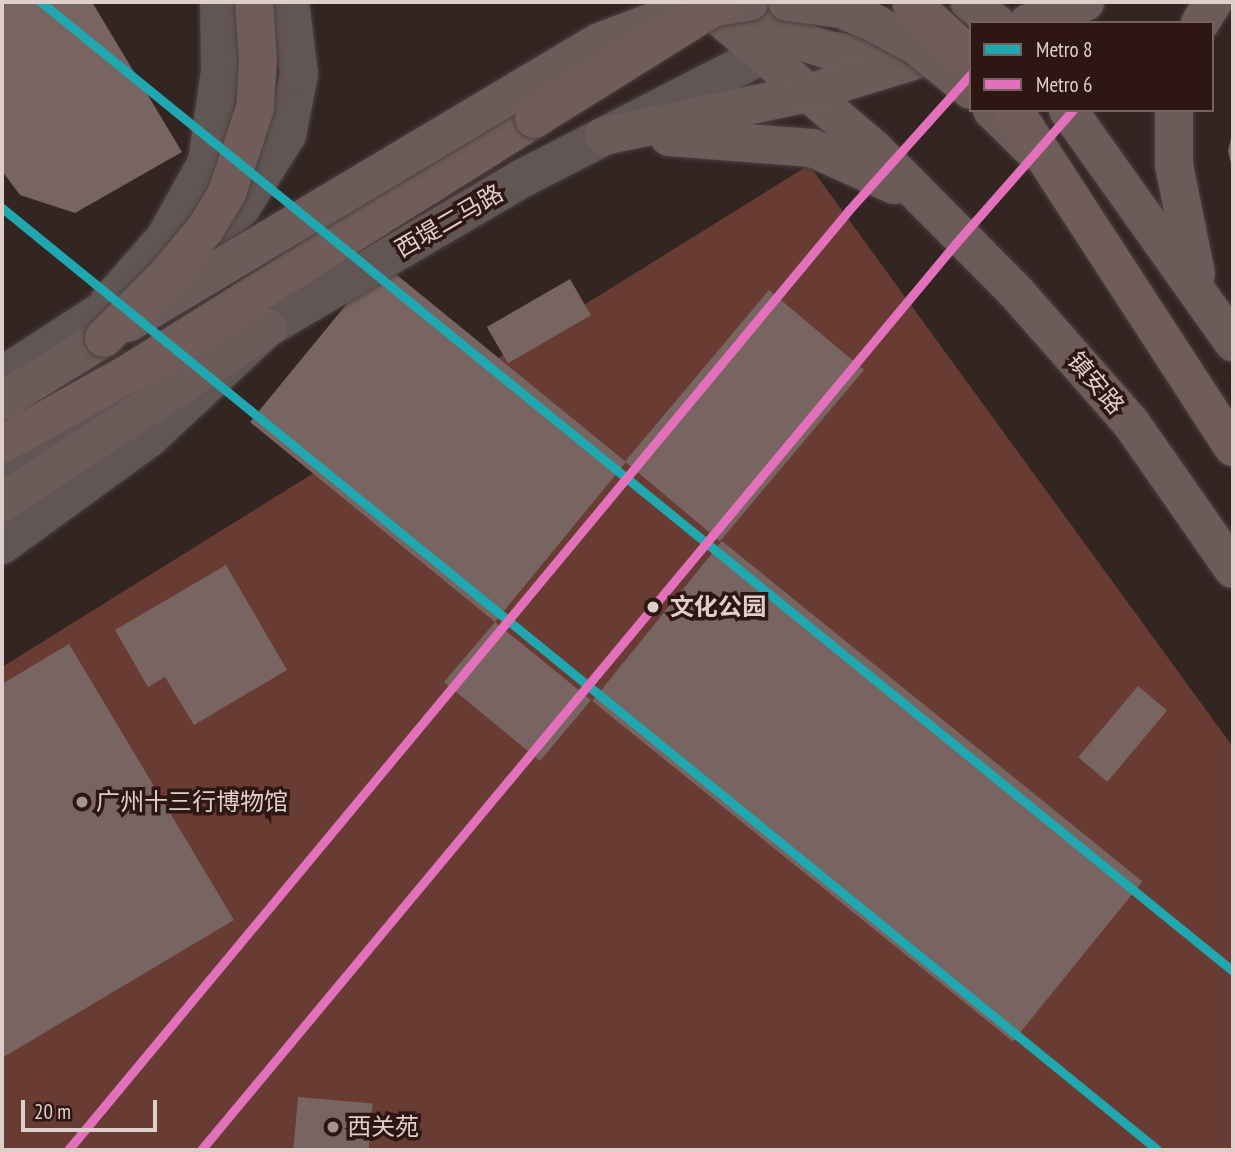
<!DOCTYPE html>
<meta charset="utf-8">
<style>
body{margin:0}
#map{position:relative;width:1235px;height:1152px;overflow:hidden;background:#322522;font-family:"PT Sans Narrow","Noto Sans SC",sans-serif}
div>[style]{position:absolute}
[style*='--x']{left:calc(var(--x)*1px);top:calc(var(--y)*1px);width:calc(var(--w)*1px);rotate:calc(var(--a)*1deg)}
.green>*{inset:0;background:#693c33}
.building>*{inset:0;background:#786460;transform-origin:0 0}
.roads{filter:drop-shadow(0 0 2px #4c413f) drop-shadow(0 0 2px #4c413f)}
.minor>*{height:38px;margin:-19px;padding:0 19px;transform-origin:19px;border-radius:19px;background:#615654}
.secondary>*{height:38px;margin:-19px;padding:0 19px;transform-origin:19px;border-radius:19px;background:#615654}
.primary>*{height:38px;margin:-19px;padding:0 19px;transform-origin:19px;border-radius:19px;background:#6c5b58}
.trunk>*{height:38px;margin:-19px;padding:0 19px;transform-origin:19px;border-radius:19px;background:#705d5a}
.bridges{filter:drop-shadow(0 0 2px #4c413f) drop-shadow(0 0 2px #4c413f)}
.primary-bridge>*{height:38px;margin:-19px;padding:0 19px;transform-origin:19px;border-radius:19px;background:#6c5b58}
.trunk-bridge>*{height:38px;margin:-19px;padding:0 19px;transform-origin:19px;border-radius:19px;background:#705d5a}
.metro-1>*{height:9px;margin:-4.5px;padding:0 4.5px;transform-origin:4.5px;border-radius:4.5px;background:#20a7b0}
.metro-2>*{height:9px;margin:-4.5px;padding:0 4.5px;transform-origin:4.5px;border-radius:4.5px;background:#e270ba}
.dots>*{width:19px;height:19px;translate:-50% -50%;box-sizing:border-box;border:4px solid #2e1713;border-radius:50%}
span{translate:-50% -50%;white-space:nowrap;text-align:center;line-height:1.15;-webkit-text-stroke:7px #2e1713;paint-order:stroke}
.street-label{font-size:24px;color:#dfcfcb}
.stop-label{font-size:24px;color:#dfcfcb;font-weight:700}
.left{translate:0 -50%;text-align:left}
.poi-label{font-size:24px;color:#dfcfcb}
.frame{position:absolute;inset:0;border:4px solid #dfcfcb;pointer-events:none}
.legend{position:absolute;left:969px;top:21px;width:245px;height:91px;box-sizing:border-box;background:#2e1713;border:2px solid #75615d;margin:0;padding:9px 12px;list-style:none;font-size:21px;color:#dfcfcb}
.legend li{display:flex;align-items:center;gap:14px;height:35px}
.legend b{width:35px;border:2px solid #75615d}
.scale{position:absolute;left:21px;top:1100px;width:136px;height:32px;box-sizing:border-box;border:4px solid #dfcfcb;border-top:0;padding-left:9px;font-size:21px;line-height:24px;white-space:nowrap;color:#dfcfcb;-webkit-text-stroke:5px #2e1713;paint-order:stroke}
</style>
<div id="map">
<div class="green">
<i style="clip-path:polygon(809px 165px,1233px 747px,1233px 1150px,2px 1150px,2px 667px)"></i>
</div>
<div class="building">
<i style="clip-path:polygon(2px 2px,92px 2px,182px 152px,75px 213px,20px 195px,2px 171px)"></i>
<i style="clip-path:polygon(1232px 134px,1233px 134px,1232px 168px,1228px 151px)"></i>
<i style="clip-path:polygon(381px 262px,626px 462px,495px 622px,591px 700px,540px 761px,444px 682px,495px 622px,250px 422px)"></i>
<i style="left:570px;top:279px;width:42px;height:96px;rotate:60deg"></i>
<i style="left:769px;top:290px;width:124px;height:224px;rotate:40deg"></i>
<i style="left:722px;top:541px;width:541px;height:206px;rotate:39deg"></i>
<i style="clip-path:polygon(226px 565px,287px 670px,194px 725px,165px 677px,148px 687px,115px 630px)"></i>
<i style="clip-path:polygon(69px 644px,234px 920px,2px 1058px,2px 684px)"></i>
<i style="left:1138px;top:686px;width:38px;height:93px;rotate:40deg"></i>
<i style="left:298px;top:1097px;width:75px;height:53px;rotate:5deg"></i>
</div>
<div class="roads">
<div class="minor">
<i style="--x:109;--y:302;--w:85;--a:-48.8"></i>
<i style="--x:165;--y:238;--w:87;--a:-61.1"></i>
<i style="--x:207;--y:162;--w:92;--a:-81.9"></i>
<i style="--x:220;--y:71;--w:69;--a:-90.8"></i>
</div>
<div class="secondary">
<i style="--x:201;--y:243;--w:53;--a:-41.2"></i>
<i style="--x:241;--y:208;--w:86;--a:-57.8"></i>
<i style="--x:287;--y:135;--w:62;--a:-78.9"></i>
<i style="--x:299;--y:74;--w:73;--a:-97.1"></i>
<i style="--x:2;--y:376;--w:173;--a:-33"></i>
<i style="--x:2;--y:467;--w:196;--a:-28.7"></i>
<i style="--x:2;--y:545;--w:180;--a:-36"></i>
<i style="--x:148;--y:439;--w:163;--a:-43"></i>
<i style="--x:267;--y:328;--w:294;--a:-30.4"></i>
<i style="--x:521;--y:179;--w:305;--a:-27.2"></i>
</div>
<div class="primary">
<i style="--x:702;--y:2;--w:228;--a:40.5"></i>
<i style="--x:875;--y:150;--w:200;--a:45.2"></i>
<i style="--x:1016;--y:292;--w:174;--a:48.7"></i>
<i style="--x:1131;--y:423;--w:178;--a:55.1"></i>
<i style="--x:730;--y:2;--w:74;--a:30"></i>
<i style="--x:794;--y:39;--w:36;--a:18"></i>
<i style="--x:828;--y:50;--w:74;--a:7"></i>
<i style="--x:969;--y:2;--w:34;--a:38"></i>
<i style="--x:1028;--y:23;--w:61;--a:-20.2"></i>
<i style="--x:1200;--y:23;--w:25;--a:-58"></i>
<i style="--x:992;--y:110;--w:57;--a:44.3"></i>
<i style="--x:1068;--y:110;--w:285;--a:54.6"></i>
<i style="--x:1174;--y:110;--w:55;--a:90"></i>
<i style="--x:1174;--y:165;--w:111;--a:78.6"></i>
<i style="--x:604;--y:136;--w:208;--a:-11.9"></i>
<i style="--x:808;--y:93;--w:157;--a:-17"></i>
<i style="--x:669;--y:137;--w:143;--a:4.4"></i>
<i style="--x:812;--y:148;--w:90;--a:24.3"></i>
<i style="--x:2;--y:401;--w:120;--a:-31.7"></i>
<i style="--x:2;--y:503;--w:318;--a:-33.4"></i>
</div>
<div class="trunk">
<i style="--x:1014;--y:110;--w:402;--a:57"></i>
<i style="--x:2;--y:444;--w:145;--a:-29.2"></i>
<i style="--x:129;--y:373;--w:478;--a:-32.1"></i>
</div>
</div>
<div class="bridges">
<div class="primary-bridge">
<i style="--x:787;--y:2;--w:53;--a:7.5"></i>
<i style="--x:840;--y:9;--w:37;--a:22"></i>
<i style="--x:874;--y:23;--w:47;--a:28.2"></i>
<i style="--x:915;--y:45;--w:72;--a:38.8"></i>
<i style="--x:128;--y:323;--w:548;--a:-30.82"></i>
<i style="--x:599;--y:42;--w:82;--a:-20.6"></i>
<i style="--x:676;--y:13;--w:74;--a:-8.6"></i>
</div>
<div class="trunk-bridge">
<i style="--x:911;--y:2;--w:81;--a:42.5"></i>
<i style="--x:534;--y:119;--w:221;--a:-31.9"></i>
<i style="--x:104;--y:338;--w:89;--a:-45"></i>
<i style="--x:167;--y:275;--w:61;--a:-50.3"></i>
<i style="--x:206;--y:228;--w:41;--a:-59"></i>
<i style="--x:227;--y:193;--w:89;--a:-71.8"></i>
<i style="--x:255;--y:108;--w:48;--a:-86.4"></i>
<i style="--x:258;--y:60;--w:58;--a:-93.9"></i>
</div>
</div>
<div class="metro-1">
<i style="--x:41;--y:2;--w:1536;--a:39.11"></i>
<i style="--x:2;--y:208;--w:1491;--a:39.18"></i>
</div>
<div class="metro-2">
<i style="--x:68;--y:1150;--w:1221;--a:-50.28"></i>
<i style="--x:848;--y:211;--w:184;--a:-48.1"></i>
<i style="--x:201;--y:1150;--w:1180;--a:-50.23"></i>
<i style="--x:956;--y:243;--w:177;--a:-48.7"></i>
</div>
<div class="dots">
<i style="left:653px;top:607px;background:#dfcfcb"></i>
<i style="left:82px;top:802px;background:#a29490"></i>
<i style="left:333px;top:1127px;background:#a29490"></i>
</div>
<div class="street-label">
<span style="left:449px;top:221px;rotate:-30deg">西堤二马路</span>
<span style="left:1096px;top:383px;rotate:50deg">镇安路</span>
</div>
<div class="stop-label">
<span class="left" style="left:670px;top:607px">文化公园</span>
</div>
<div class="poi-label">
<span class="left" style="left:96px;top:802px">广州十三行博物馆</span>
<span class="left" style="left:347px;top:1127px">西关苑</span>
</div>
<div class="frame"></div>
<ul class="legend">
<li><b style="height:9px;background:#20a7b0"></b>Metro 8</li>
<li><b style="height:9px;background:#e270ba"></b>Metro 6</li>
</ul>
<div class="scale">20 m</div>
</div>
